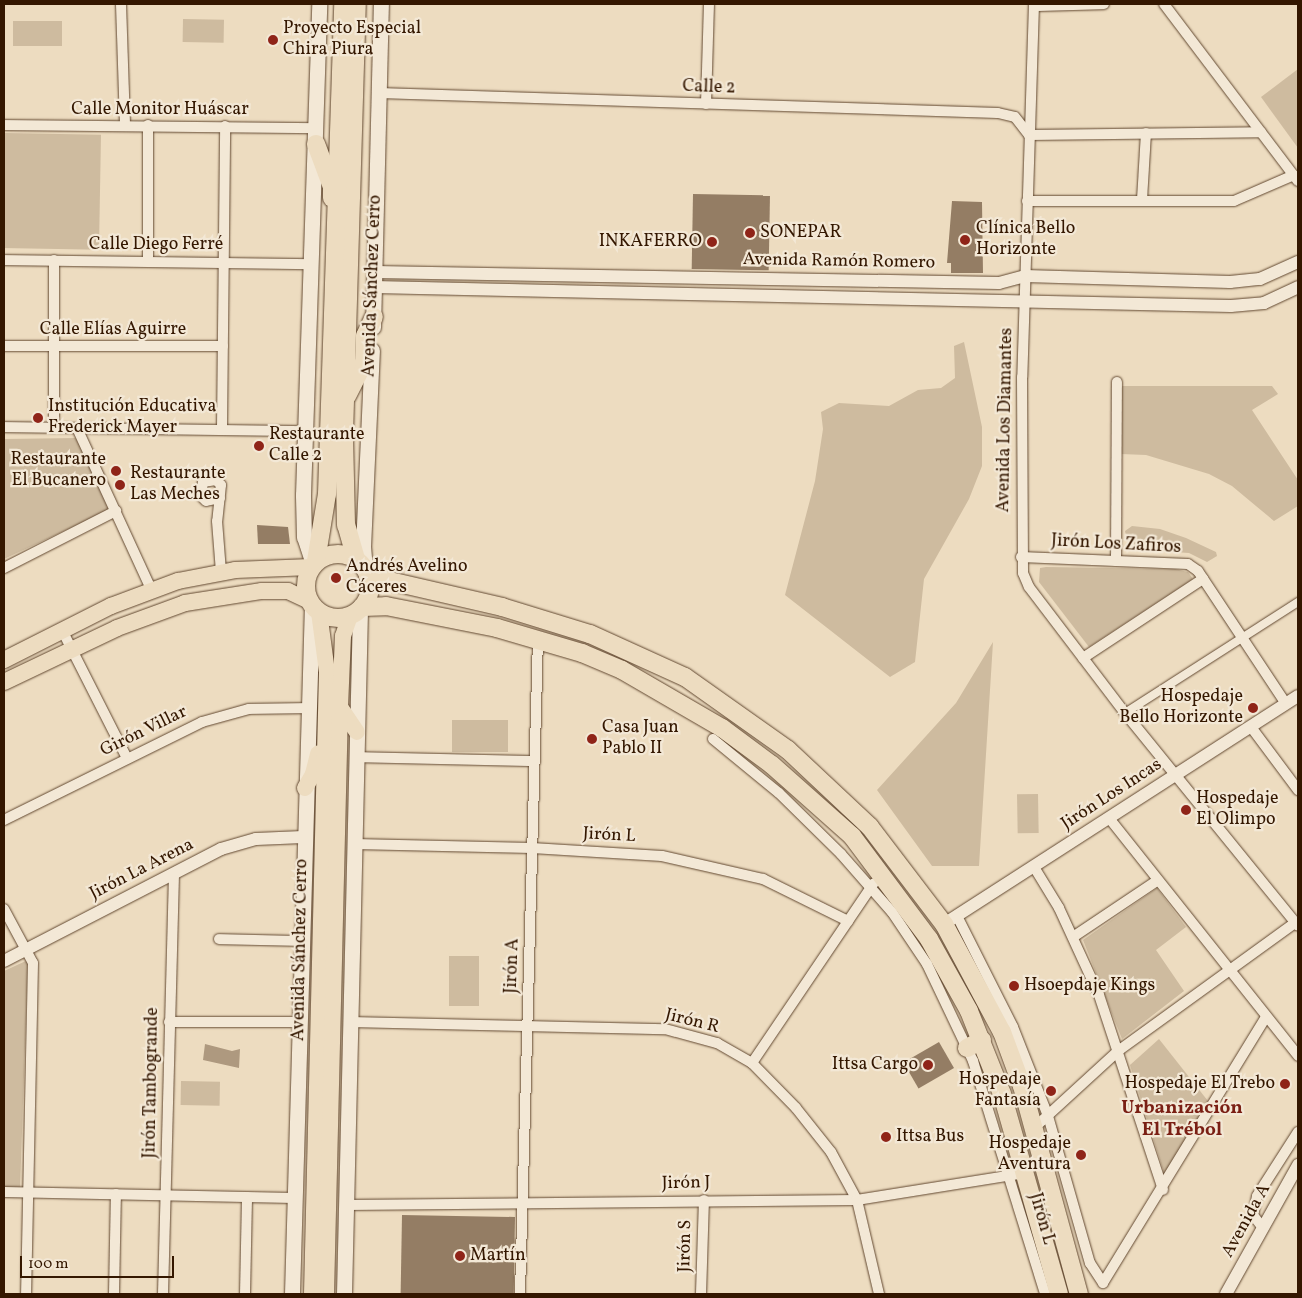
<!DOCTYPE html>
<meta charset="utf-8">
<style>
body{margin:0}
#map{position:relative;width:1302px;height:1298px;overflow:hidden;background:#eddcc0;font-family:Vollkorn,serif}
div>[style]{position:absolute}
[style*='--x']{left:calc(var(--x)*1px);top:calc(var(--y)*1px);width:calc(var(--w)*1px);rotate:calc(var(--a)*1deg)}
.green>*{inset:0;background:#cebb9f;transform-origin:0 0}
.water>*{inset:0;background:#ae997f}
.building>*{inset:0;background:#947d64;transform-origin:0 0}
.roads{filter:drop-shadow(0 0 1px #624830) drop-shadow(0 0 1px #624830)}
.pedestrian>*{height:8px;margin:-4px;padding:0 4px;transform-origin:4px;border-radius:4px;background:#f3e8d6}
.minor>*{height:10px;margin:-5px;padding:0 5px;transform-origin:5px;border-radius:5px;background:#f3e8d6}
.tertiary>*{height:12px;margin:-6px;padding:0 6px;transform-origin:6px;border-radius:6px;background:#f3e8d6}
.secondary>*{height:15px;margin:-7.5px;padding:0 7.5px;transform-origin:7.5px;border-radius:7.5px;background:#f3e8d6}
.primary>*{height:16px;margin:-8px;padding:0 8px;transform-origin:8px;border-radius:8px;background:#eddcc0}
.trunk>*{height:18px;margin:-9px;padding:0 9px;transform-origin:9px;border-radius:9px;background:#eddcc0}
.trunk>.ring{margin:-9px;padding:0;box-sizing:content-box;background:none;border:18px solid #eddcc0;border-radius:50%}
.dots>*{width:14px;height:14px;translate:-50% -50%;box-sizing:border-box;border:2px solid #f3e8d6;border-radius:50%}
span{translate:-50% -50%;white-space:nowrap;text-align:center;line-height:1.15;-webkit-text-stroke:4.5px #f3e8d6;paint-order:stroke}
.poi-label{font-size:18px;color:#341700}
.left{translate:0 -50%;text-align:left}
.right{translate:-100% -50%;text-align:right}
.street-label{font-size:18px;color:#341700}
.neighbourhood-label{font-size:19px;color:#7a1f14;font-weight:700}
.frame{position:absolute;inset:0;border:5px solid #341700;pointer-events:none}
.scale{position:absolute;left:20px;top:1256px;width:154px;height:22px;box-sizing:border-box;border:2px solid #341700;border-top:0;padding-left:6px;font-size:15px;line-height:18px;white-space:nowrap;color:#341700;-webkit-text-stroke:4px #f3e8d6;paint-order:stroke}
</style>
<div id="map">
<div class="green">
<i style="left:183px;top:19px;width:41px;height:23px;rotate:1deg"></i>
<i style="left:13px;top:21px;width:49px;height:25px"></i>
<i style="clip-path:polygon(1298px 69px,1298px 148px,1261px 97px)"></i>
<i style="left:4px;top:133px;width:97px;height:115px;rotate:1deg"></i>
<i style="clip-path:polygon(964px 342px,982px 427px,982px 466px,969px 499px,924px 579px,915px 662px,890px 677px,785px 595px,815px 481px,823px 429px,821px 412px,839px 403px,889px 406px,918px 390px,941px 388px,955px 378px,954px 346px)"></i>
<i style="clip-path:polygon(1121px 386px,1272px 386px,1278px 394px,1252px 410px,1298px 480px,1298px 506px,1274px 521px,1232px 486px,1209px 474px,1146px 455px,1121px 454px)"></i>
<i style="clip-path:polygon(76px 438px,109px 510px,4px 559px,4px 439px)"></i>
<i style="clip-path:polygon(1132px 526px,1160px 529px,1186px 538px,1216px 552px,1217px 556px,1207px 562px,1189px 553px,1129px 549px,1125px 531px)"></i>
<i style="clip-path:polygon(1046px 567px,1175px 569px,1188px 572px,1193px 579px,1089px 647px,1039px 582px,1040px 568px)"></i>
<i style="clip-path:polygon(993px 642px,979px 866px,932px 866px,877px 790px,956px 703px)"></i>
<i style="left:452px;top:720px;width:56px;height:32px"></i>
<i style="left:1038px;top:794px;width:39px;height:21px;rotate:89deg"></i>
<i style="clip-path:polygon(1157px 888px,1186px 927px,1156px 950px,1184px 991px,1122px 1039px,1083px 940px)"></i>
<i style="left:449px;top:956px;width:30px;height:50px"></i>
<i style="clip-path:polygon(28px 960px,20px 1189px,4px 1188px,4px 971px)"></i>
<i style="clip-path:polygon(1159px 1039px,1208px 1101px,1166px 1179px,1130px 1065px)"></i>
<i style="left:181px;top:1081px;width:39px;height:24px;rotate:1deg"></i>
</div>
<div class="water">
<i style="clip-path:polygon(205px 1044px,232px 1051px,240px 1049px,239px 1068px,203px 1060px)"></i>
</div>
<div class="building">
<i style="left:693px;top:194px;width:77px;height:75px;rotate:1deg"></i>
<i style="clip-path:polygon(952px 201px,982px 202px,983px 273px,951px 273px,951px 263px,947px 263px)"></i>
<i style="clip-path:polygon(257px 525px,288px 527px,290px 544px,258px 544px)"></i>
<i style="left:939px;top:1042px;width:30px;height:41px;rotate:60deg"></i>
<i style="left:402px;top:1215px;width:113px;height:79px;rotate:1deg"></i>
</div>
<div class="roads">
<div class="pedestrian">
<i style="--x:1125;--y:713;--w:206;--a:-32.7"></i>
</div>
<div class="minor">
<i style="--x:121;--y:4;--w:121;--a:88.1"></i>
<i style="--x:1034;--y:4;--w:373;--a:91.8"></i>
<i style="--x:1022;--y:377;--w:196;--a:89.7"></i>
<i style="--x:1023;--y:573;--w:15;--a:67"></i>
<i style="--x:1029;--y:587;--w:158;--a:52.7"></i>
<i style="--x:1125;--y:713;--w:274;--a:50.9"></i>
<i style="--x:1164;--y:4;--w:222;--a:52.9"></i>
<i style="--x:1034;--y:6;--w:70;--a:-1.6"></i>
<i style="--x:379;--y:93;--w:619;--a:1.85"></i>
<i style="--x:998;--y:113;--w:17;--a:13"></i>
<i style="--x:1015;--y:117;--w:23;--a:52"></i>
<i style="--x:1029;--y:135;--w:232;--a:-0.7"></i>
<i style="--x:706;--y:104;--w:100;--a:-88.3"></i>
<i style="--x:4;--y:125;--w:312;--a:0.6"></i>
<i style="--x:148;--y:125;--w:136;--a:90"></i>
<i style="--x:1142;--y:200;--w:67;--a:-86.6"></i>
<i style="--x:1027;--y:201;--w:207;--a:0"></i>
<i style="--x:1234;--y:201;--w:65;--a:-23.4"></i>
<i style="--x:4;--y:260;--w:305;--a:0.8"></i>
<i style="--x:54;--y:260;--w:168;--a:90"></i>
<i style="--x:4;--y:346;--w:219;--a:0"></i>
<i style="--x:4;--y:427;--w:301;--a:0.8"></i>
<i style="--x:77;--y:428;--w:177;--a:65.3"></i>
<i style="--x:222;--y:428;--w:302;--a:-89.4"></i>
<i style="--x:220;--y:498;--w:14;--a:168"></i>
<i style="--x:206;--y:501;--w:7;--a:-135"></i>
<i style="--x:201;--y:496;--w:14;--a:-82"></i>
<i style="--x:203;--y:482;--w:13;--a:-9"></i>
<i style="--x:216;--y:480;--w:7;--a:45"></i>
<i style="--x:221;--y:485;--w:36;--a:96"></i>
<i style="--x:217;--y:521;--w:51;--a:85.5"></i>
<i style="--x:1021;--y:557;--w:167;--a:2.4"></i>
<i style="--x:1188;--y:564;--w:12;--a:35"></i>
<i style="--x:1198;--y:571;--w:159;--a:56.5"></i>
<i style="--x:1116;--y:561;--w:179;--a:-89.7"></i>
<i style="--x:4;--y:568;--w:126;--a:-27"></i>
<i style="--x:62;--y:630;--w:144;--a:63.1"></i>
<i style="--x:1083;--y:658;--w:144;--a:-33.4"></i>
<i style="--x:1251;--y:727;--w:79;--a:53.3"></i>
<i style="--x:713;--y:739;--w:85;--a:39.3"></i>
<i style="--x:779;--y:793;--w:87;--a:44.5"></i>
<i style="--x:841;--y:854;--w:77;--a:48.7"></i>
<i style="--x:892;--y:912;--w:63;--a:56.1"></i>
<i style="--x:927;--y:964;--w:107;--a:64.6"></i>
<i style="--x:973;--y:1061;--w:244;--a:72.8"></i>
<i style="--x:356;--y:757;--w:179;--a:1.3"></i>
<i style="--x:1109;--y:818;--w:304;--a:51.5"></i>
<i style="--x:4;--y:820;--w:221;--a:-26.3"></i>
<i style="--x:202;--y:722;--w:49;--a:-15.5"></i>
<i style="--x:249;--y:709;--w:58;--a:-1"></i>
<i style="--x:354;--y:844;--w:178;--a:1.3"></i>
<i style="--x:532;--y:848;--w:130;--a:3.5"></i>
<i style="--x:662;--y:856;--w:104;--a:12.8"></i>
<i style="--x:763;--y:879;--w:95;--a:26.3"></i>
<i style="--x:1034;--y:867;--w:48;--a:58.6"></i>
<i style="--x:1059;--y:908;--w:96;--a:65.3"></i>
<i style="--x:1099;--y:995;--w:205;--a:71.8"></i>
<i style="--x:4;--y:909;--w:61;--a:61.8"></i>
<i style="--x:33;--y:963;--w:331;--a:91.2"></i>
<i style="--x:957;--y:916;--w:124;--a:63.2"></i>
<i style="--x:1013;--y:1027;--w:96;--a:68.5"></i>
<i style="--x:1048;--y:1116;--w:153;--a:74.1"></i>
<i style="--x:1090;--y:1263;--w:24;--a:57"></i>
<i style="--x:1103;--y:1283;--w:312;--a:-58.5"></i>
<i style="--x:1073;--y:937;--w:102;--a:-33.8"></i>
<i style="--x:219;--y:939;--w:82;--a:1.4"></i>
<i style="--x:169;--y:1022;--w:130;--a:0"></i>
<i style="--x:350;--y:1022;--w:315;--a:1.3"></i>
<i style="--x:665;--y:1029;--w:54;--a:15.1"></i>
<i style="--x:717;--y:1043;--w:40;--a:29.7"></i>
<i style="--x:752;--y:1063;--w:63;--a:45.6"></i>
<i style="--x:796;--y:1108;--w:56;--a:51.5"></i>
<i style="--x:831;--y:1152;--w:55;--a:61.6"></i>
<i style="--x:857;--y:1200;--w:97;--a:76.8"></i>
<i style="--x:752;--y:1063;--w:217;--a:-55.9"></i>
<i style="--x:1034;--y:1128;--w:114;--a:-42.5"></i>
<i style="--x:1118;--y:1051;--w:218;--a:-35.9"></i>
<i style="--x:4;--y:1192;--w:290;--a:1.2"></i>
<i style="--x:346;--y:1205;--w:511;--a:-0.56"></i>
<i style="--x:857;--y:1200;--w:171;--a:-9.1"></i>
<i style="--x:1263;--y:1228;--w:16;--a:-128"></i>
<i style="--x:1253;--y:1215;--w:19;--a:-78"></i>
<i style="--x:1257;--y:1196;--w:76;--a:-57.4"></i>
<i style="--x:114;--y:1294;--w:100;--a:-88.9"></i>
<i style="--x:163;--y:1294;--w:421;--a:-88.5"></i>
<i style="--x:245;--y:1294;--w:97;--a:-88.8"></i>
<i style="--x:520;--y:1294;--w:655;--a:-88.43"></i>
<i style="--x:701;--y:1294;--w:94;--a:-88.2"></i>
</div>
<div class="tertiary">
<i style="--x:375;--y:272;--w:624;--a:1.01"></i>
<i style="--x:999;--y:283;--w:27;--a:-15"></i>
<i style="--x:1025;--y:276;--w:205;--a:1.7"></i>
<i style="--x:1230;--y:282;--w:30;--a:-6"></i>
<i style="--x:1260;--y:279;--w:42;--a:-24.1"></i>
<i style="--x:374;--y:287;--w:857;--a:1.27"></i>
<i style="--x:1231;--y:306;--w:33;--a:-5"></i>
<i style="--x:1264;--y:303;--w:38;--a:-25"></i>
<i style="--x:944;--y:924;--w:421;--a:-32.8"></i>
<i style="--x:4;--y:961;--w:244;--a:-27.3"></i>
<i style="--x:221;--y:849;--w:36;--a:-16"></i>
<i style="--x:256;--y:839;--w:47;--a:-2.4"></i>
<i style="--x:1226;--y:1294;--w:148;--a:-60.8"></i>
</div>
<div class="secondary">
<i style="--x:373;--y:327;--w:323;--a:-88.6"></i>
<i style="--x:313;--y:564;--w:28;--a:-108"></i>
<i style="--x:304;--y:537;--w:42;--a:-91.4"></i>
<i style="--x:303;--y:495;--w:491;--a:-88.1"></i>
<i style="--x:365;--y:569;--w:22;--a:-95"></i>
<i style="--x:363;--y:547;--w:197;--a:-87.4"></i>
<i style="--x:292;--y:1294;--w:689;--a:-88.34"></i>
<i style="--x:344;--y:1294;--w:684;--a:-88.66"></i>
</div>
<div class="primary">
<i style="--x:4;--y:660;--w:120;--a:-26.8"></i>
<i style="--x:111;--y:606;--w:72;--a:-20.5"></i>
<i style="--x:178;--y:581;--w:58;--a:-10.9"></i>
<i style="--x:235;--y:570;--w:76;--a:-2.3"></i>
<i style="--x:4;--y:682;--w:125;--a:-25.5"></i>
<i style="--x:117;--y:628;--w:72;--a:-20.2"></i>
<i style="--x:185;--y:603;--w:78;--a:-8.9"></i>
<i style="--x:262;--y:591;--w:26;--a:0"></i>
<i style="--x:288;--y:591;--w:23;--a:25"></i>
<i style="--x:340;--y:707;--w:30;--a:56"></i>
<i style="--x:305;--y:788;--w:16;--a:-60"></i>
<i style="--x:313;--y:774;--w:21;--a:-76"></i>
<i style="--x:312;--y:1294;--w:622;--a:-88.62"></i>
<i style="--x:327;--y:672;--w:61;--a:-97.6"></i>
<i style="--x:326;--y:1294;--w:587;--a:-88.63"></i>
<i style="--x:340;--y:707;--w:71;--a:-87.6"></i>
<i style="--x:343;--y:636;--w:21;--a:-71"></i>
</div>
<div class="trunk">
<i style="--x:316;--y:144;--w:46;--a:69.6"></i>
<i style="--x:332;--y:187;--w:11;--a:90"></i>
<i style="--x:347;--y:396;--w:37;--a:-63"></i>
<i style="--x:364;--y:363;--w:27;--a:-88"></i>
<i style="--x:365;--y:336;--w:21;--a:-65"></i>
<i class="ring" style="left:306px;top:554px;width:46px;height:46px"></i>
<i style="--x:356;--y:559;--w:35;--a:-106"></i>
<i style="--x:346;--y:525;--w:91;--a:-91.3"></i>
<i style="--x:344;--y:434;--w:430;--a:-88.3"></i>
<i style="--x:316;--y:561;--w:68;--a:-80.7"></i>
<i style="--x:327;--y:494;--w:490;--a:-88.1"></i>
<i style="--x:368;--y:576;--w:138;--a:13"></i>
<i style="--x:502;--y:607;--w:92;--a:17.1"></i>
<i style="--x:590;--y:634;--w:104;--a:24.4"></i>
<i style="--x:685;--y:677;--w:126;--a:35.3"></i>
<i style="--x:788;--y:750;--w:112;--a:43.2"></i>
<i style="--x:870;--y:827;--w:122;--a:52.7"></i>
<i style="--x:944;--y:924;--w:123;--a:61.8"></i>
<i style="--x:1002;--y:1032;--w:58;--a:69.7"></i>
<i style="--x:1022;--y:1086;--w:216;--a:74.7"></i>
<i style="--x:362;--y:607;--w:24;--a:-2"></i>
<i style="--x:386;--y:606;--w:113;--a:11.2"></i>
<i style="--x:497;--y:628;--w:89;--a:16.4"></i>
<i style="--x:582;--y:653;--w:43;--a:23"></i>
<i style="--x:622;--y:670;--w:116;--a:30.1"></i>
<i style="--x:722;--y:728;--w:62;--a:36.5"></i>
<i style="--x:772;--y:765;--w:107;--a:41.6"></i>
<i style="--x:852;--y:836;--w:129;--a:53.2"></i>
<i style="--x:929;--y:939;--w:82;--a:60.9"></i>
<i style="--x:969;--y:1011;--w:89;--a:68.3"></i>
<i style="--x:1002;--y:1094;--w:208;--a:74.1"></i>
<i style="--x:967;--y:1048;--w:17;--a:-28"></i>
</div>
</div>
<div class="dots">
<i style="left:273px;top:40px;background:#8f2418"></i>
<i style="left:750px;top:233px;background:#8f2418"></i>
<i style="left:965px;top:240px;background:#8f2418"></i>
<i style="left:712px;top:242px;background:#8f2418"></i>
<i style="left:38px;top:418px;background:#8f2418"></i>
<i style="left:259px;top:446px;background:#8f2418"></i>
<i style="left:116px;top:471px;background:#8f2418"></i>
<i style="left:120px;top:485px;background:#8f2418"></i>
<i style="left:336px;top:578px;background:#8f2418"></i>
<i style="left:1253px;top:708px;background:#8f2418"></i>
<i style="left:592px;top:739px;background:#8f2418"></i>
<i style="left:1186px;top:810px;background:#8f2418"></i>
<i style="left:1014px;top:986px;background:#8f2418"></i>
<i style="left:928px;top:1065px;background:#8f2418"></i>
<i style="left:1285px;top:1084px;background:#8f2418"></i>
<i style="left:1051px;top:1091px;background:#8f2418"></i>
<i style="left:886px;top:1137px;background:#8f2418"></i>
<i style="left:1081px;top:1155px;background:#8f2418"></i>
<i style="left:460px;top:1256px;background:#8f2418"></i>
</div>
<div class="poi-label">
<span class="left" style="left:283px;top:40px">Proyecto Especial<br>Chira Piura</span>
<span class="left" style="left:976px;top:240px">Clínica Bello<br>Horizonte</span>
<span class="left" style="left:760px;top:233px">SONEPAR</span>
<span class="right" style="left:702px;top:242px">INKAFERRO</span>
<span class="left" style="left:48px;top:418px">Institución Educativa<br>Frederick Mayer</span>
<span class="left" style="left:269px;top:446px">Restaurante<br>Calle 2</span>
<span class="right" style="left:106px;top:471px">Restaurante<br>El Bucanero</span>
<span class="left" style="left:130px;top:485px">Restaurante<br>Las Meches</span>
<span class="left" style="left:346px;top:578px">Andrés Avelino<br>Cáceres</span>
<span class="right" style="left:1243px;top:708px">Hospedaje<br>Bello Horizonte</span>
<span class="left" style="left:602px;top:739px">Casa Juan<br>Pablo II</span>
<span class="left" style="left:1196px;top:810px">Hospedaje<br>El Olimpo</span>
<span class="left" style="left:1024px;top:986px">Hsoepdaje Kings</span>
<span class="right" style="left:918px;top:1065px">Ittsa Cargo</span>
<span class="right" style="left:1041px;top:1091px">Hospedaje<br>Fantasía</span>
<span class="right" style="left:1275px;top:1084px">Hospedaje El Trebo</span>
<span class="left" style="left:896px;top:1137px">Ittsa Bus</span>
<span class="right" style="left:1071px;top:1155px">Hospedaje<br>Aventura</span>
<span class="left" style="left:470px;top:1256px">Martín</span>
</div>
<div class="street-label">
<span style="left:709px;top:88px;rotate:2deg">Calle 2</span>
<span style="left:160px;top:110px">Calle Monitor Huáscar</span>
<span style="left:156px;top:245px">Calle Diego Ferré</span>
<span style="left:839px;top:262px;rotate:1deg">Avenida Ramón Romero</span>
<span style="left:373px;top:286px;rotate:-88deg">Avenida Sánchez Cerro</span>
<span style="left:113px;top:330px">Calle Elías Aguirre</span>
<span style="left:1006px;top:420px;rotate:-89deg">Avenida Los Diamantes</span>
<span style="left:1116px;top:545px;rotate:3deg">Jirón Los Zafiros</span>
<span style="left:144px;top:732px;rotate:-26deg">Girón Villar</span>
<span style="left:1112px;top:795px;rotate:-33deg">Jirón Los Incas</span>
<span style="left:609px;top:836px;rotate:3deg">Jirón L</span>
<span style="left:142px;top:870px;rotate:-27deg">Jirón La Arena</span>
<span style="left:301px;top:950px;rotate:-89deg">Avenida Sánchez Cerro</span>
<span style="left:513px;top:966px;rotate:-88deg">Jirón A</span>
<span style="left:692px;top:1022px;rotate:14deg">Jirón R</span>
<span style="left:152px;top:1083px;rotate:-89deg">Jirón Tambogrande</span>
<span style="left:686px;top:1184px;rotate:-1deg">Jirón J</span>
<span style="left:1041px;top:1219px;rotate:74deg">Jirón L</span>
<span style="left:1247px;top:1221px;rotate:-61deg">Avenida A</span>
<span style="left:686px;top:1246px;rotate:-89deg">Jirón S</span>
</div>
<div class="neighbourhood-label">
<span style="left:1182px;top:1120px">Urbanización<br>El Trébol</span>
</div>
<div class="frame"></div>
<div class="scale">100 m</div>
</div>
